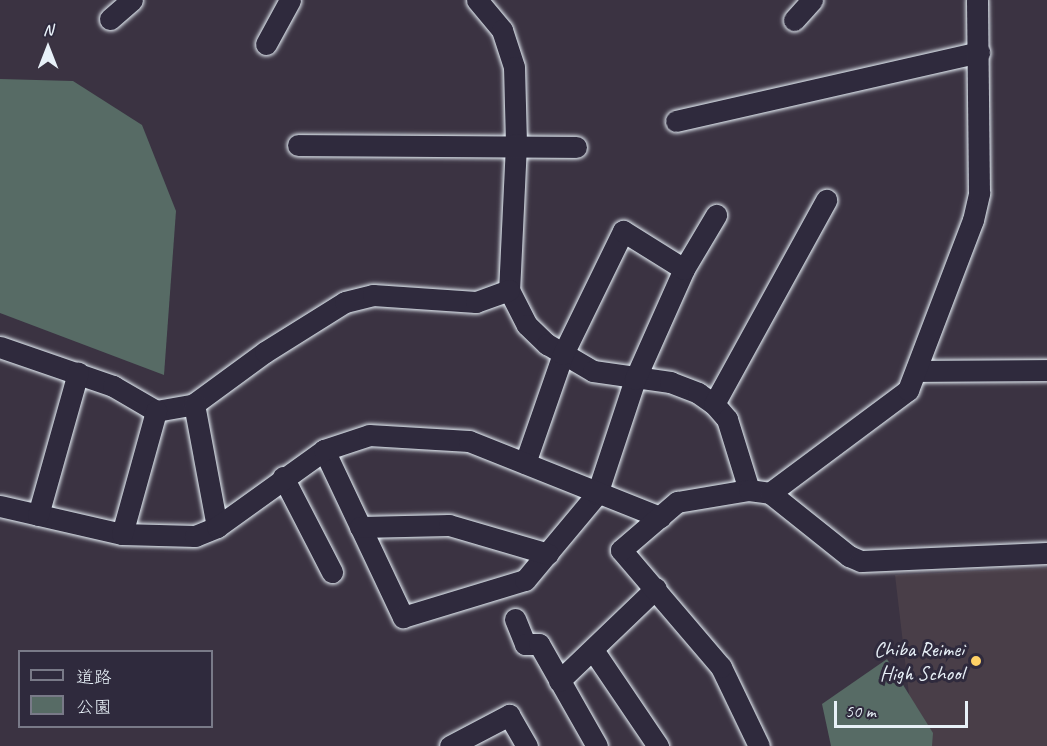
<!DOCTYPE html>
<meta charset="utf-8">
<style>
body{margin:0}
#map{position:relative;width:1047px;height:746px;overflow:hidden;background:#3b3342;font-family:Caveat,"Klee One",sans-serif}
div>[style]{position:absolute}
[style*='--x']{left:calc(var(--x)*1px);top:calc(var(--y)*1px);width:calc(var(--w)*1px);rotate:calc(var(--a)*1deg)}
.built>*{inset:0;background:#493e48}
.green>*{inset:0;background:#576b65}
.roads{filter:drop-shadow(0 0 2px #e8f1f8) drop-shadow(0 0 2px #e8f1f8)}
.street>*{height:21px;margin:-10.5px;padding:0 10.5px;transform-origin:10.5px;border-radius:10.5px;background:#2f2a3d}
.dots>*{width:16px;height:16px;translate:-50% -50%;box-sizing:border-box;border:3px solid #2f2a3d;border-radius:50%}
span{translate:-50% -50%;white-space:nowrap;text-align:center;line-height:1.15;-webkit-text-stroke:6px #2f2a3d;paint-order:stroke}
.poi-label{font-size:21px;color:#e8f1f8}
.right{translate:-100% -50%;text-align:right}
.legend{position:absolute;left:18px;top:650px;width:195px;height:78px;box-sizing:border-box;background:#2f2a3d;border:2px solid #797a88;margin:0;padding:8px 10px;list-style:none;font-size:18px;color:#e8f1f8}
.legend li{display:flex;align-items:center;gap:12px;height:30px}
.legend b{width:30px;border:2px solid #797a88}
.north{position:absolute;left:18px;top:18px;width:60px;height:60px;-webkit-text-stroke:4px #2f2a3d;paint-order:stroke;rotate:0deg;font-size:16px;font-weight:700;line-height:24px;text-align:center;color:#e8f1f8}
.north::after{content:'';display:block;margin:auto;width:21px;height:27px;background:#e8f1f8;clip-path:polygon(50% 0,100% 100%,50% 72%,0 100%)}
.scale{position:absolute;left:834px;top:701px;width:134px;height:27px;box-sizing:border-box;border:3px solid #e8f1f8;border-top:0;padding-left:8px;font-size:18px;line-height:21px;white-space:nowrap;color:#e8f1f8;-webkit-text-stroke:4px #2f2a3d;paint-order:stroke}
</style>
<div id="map">
<div class="built">
<i style="clip-path:polygon(1047px 568px,1047px 746px,915px 746px,895px 575px)"></i>
</div>
<div class="green">
<i style="clip-path:polygon(0 79px,73px 81px,142px 125px,176px 211px,164px 375px,0 313px)"></i>
<i style="clip-path:polygon(887px 659px,933px 733px,932px 746px,831px 746px,822px 704px)"></i>
</div>
<div class="roads">
<div class="street">
<i style="--x:477;--y:0;--w:39;--a:50"></i>
<i style="--x:502;--y:30;--w:39;--a:72"></i>
<i style="--x:514;--y:67;--w:77;--a:88.5"></i>
<i style="--x:516;--y:144;--w:146;--a:92.7"></i>
<i style="--x:509;--y:290;--w:39;--a:63"></i>
<i style="--x:527;--y:325;--w:28;--a:44"></i>
<i style="--x:547;--y:344;--w:53;--a:30.4"></i>
<i style="--x:593;--y:371;--w:78;--a:8.1"></i>
<i style="--x:670;--y:382;--w:30;--a:21"></i>
<i style="--x:698;--y:393;--w:19;--a:35"></i>
<i style="--x:714;--y:404;--w:20;--a:49"></i>
<i style="--x:727;--y:419;--w:74;--a:72.8"></i>
<i style="--x:110;--y:19;--w:29;--a:-41"></i>
<i style="--x:794;--y:20;--w:27;--a:-48"></i>
<i style="--x:266;--y:44;--w:50;--a:-61.4"></i>
<i style="--x:676;--y:121;--w:311;--a:-12.8"></i>
<i style="--x:298;--y:145;--w:278;--a:0.4"></i>
<i style="--x:0;--y:347;--w:120;--a:19"></i>
<i style="--x:113;--y:386;--w:50;--a:30.2"></i>
<i style="--x:156;--y:411;--w:39;--a:-10"></i>
<i style="--x:194;--y:404;--w:88;--a:-36.2"></i>
<i style="--x:265;--y:352;--w:94;--a:-32"></i>
<i style="--x:345;--y:302;--w:29;--a:-14"></i>
<i style="--x:373;--y:295;--w:103;--a:3.9"></i>
<i style="--x:476;--y:302;--w:35;--a:-20"></i>
<i style="--x:918;--y:371;--w:129;--a:-0.4"></i>
<i style="--x:194;--y:404;--w:125;--a:79.4"></i>
<i style="--x:714;--y:404;--w:233;--a:-61.2"></i>
<i style="--x:324;--y:450;--w:185;--a:64.7"></i>
<i style="--x:403;--y:617;--w:127;--a:-16.9"></i>
<i style="--x:525;--y:580;--w:112;--a:-50.1"></i>
<i style="--x:597;--y:494;--w:121;--a:-71.7"></i>
<i style="--x:635;--y:379;--w:120;--a:-66"></i>
<i style="--x:684;--y:269;--w:63;--a:-59.3"></i>
<i style="--x:525;--y:463;--w:115;--a:-70.8"></i>
<i style="--x:563;--y:354;--w:137;--a:-64"></i>
<i style="--x:623;--y:231;--w:72;--a:31.9"></i>
<i style="--x:283;--y:477;--w:107;--a:62.7"></i>
<i style="--x:770;--y:493;--w:101;--a:38.6"></i>
<i style="--x:849;--y:556;--w:13;--a:23"></i>
<i style="--x:861;--y:561;--w:186;--a:-2.5"></i>
<i style="--x:0;--y:506;--w:125;--a:12.9"></i>
<i style="--x:122;--y:534;--w:73;--a:1.6"></i>
<i style="--x:195;--y:536;--w:24;--a:-22"></i>
<i style="--x:217;--y:527;--w:132;--a:-35.7"></i>
<i style="--x:324;--y:450;--w:47;--a:-18.4"></i>
<i style="--x:369;--y:435;--w:100;--a:3.4"></i>
<i style="--x:469;--y:441;--w:206;--a:21.7"></i>
<i style="--x:38;--y:515;--w:148;--a:-74.3"></i>
<i style="--x:360;--y:527;--w:89;--a:-1.3"></i>
<i style="--x:449;--y:525;--w:103;--a:16.3"></i>
<i style="--x:122;--y:534;--w:128;--a:-74.5"></i>
<i style="--x:515;--y:619;--w:27;--a:68"></i>
<i style="--x:525;--y:644;--w:14;--a:0"></i>
<i style="--x:539;--y:644;--w:117;--a:60.4"></i>
<i style="--x:593;--y:650;--w:116;--a:55.9"></i>
<i style="--x:559;--y:681;--w:134;--a:-43.8"></i>
<i style="--x:450;--y:746;--w:67;--a:-27.7"></i>
<i style="--x:509;--y:715;--w:36;--a:60"></i>
<i style="--x:759;--y:746;--w:88;--a:-115.7"></i>
<i style="--x:721;--y:667;--w:154;--a:-130.5"></i>
<i style="--x:621;--y:550;--w:74;--a:-40.6"></i>
<i style="--x:677;--y:502;--w:73;--a:-9.5"></i>
<i style="--x:749;--y:490;--w:21;--a:8"></i>
<i style="--x:770;--y:493;--w:172;--a:-36.7"></i>
<i style="--x:908;--y:390;--w:182;--a:-69.1"></i>
<i style="--x:973;--y:220;--w:28;--a:-77"></i>
<i style="--x:979;--y:193;--w:193;--a:-90.6"></i>
</div>
</div>
<div class="dots">
<i style="left:976px;top:661px;background:#ffd166"></i>
</div>
<div class="poi-label">
<span class="right" style="left:964px;top:661px">Chiba Reimei<br>High School</span>
</div>
<ul class="legend">
<li><b style="height:8px;background:#2f2a3d"></b>道路</li>
<li><b style="height:16px;background:#576b65"></b>公園</li>
</ul>
<div class="north">N</div>
<div class="scale">50 m</div>
</div>
